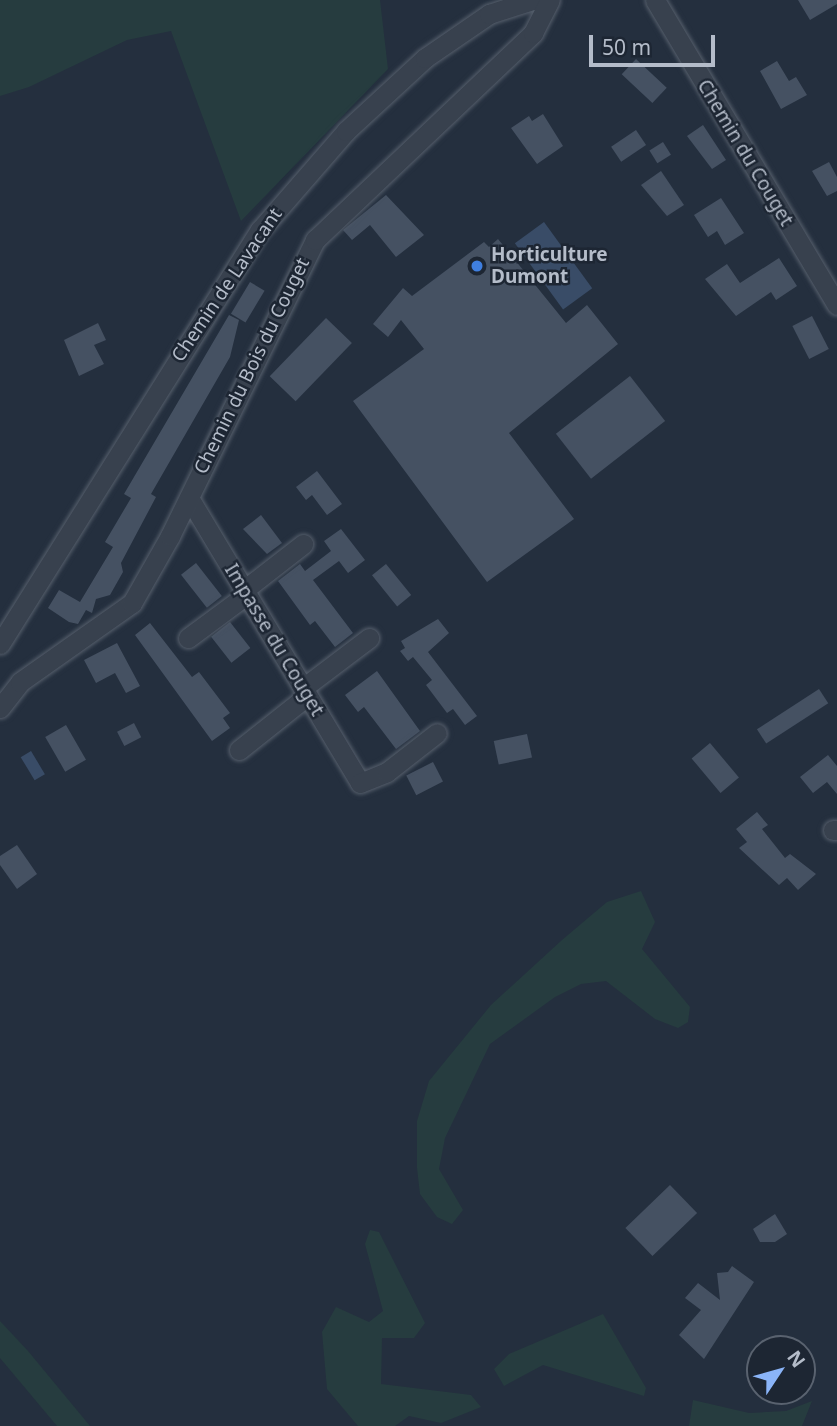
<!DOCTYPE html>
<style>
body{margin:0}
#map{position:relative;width:837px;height:1426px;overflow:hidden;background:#242f3e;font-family:"Noto Sans",sans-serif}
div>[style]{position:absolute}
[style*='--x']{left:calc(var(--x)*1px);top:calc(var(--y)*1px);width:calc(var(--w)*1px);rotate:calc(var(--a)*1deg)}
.green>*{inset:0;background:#263c3f}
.water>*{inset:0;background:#394c67;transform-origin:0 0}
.building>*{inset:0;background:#455162;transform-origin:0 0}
.roads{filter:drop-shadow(0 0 2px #565f6c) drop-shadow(0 0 2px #565f6c)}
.minor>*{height:19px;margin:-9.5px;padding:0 9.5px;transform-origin:9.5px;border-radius:9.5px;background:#38414e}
.dots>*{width:19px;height:19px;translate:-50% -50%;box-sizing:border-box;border:4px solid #1d2633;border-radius:50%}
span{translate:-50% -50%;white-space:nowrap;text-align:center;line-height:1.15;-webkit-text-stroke:5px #1d2633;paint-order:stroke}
.street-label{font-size:19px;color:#b4bcc9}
.poi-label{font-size:19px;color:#b4bcc9;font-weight:700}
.left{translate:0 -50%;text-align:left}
.north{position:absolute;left:746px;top:1335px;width:70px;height:70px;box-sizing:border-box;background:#1d2633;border:2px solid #59626f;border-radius:50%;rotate:54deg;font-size:19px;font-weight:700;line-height:28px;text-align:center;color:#b4bcc9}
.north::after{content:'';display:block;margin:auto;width:24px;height:32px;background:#8ab4f8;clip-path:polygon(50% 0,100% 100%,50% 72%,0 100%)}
.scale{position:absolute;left:589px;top:35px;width:126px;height:32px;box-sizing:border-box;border:4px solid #b4bcc9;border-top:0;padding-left:9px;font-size:21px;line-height:24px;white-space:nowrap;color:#b4bcc9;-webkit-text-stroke:5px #1d2633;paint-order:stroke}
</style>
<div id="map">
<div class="green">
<i style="clip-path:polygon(0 0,380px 0,388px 69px,241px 221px,171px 31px,127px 40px,29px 87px,0 96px)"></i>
<i style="clip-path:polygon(641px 891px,655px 922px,642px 949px,690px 1007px,688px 1022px,678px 1028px,655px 1019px,606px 981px,581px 984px,555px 997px,490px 1044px,445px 1138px,439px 1169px,463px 1210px,452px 1224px,437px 1217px,420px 1194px,417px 1168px,417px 1121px,429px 1081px,491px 1005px,562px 940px,607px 902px)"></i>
<i style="clip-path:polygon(370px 1230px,379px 1232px,425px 1323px,414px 1338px,382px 1338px,381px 1384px,471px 1395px,481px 1407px,441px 1423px,409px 1416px,395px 1426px,358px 1426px,327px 1389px,322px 1332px,336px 1307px,369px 1322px,383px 1311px,365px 1244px)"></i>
<i style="clip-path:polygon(603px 1314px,646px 1388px,644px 1396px,543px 1365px,504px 1386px,494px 1369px,509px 1354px)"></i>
<i style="clip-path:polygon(0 1321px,28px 1351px,90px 1426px,57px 1426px,0 1358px)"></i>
<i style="clip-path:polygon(693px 1400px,749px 1413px,786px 1411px,812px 1401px,802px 1426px,689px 1426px)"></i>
</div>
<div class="water">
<i style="left:544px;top:222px;width:82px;height:36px;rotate:54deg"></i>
<i style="left:31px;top:751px;width:27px;height:12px;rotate:59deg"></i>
</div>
<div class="building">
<i style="clip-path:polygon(798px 0,837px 0,837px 4px,810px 20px)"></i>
<i style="left:636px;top:59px;width:42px;height:21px;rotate:43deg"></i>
<i style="clip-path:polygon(777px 61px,789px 81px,796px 77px,807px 95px,781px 109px,760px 71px)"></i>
<i style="clip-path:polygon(543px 114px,563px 146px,537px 164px,511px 128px,529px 116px,532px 121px)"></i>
<i style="clip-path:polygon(703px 125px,726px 160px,712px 169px,687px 136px)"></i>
<i style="left:636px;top:130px;width:18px;height:30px;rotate:56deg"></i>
<i style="left:663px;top:142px;width:15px;height:16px;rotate:58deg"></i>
<i style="clip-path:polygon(829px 162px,837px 177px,837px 191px,827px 196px,812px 171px)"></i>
<i style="clip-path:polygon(661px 171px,684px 205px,667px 216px,641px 185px)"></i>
<i style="clip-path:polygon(386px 195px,424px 235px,396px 257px,370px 225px,352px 240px,343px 230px)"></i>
<i style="clip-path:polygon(721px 198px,744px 233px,725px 245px,717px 231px,708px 237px,694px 215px)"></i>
<i style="clip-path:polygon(498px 239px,566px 323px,587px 305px,618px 344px,509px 433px,574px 519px,487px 582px,353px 401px,424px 349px,401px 320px,388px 337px,373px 324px,403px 288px,412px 296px,484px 242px,489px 247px)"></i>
<i style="clip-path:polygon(779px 258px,797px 286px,776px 300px,771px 292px,736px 316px,705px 279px,727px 264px,740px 283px)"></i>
<i style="left:250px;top:282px;width:17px;height:37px;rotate:31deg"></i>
<i style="clip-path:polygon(229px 315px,239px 320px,230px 357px,151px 494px,156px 497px,121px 563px,123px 572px,110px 595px,96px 599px,92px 613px,86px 610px,78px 624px,69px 622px,48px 608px,59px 590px,80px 602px,113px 547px,105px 542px,131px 498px,124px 494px)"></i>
<i style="left:812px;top:316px;width:37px;height:22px;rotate:63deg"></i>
<i style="left:326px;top:318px;width:36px;height:81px;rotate:44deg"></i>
<i style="clip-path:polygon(98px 323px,106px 340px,94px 345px,104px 364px,79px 376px,64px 340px)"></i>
<i style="left:630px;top:376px;width:57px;height:94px;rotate:52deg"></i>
<i style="clip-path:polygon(317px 471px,342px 504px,327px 515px,312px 495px,306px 500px,296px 487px)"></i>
<i style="clip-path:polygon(261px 515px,282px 543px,267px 554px,243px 529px)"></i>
<i style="clip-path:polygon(341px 529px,365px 560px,348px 573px,339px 561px,313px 580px,353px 633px,335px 647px,315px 621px,310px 625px,278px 581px,300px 564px,305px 571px,331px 551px,324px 541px)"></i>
<i style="left:196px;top:563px;width:42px;height:19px;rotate:52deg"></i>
<i style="left:386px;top:564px;width:40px;height:18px;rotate:51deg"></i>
<i style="clip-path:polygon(438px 619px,449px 633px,428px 652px,477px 716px,465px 725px,453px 709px,447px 713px,426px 685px,432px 680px,413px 657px,408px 661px,400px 651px,405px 648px,401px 641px)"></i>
<i style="left:230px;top:622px;width:33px;height:24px;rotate:52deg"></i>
<i style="clip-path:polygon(150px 623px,192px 677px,199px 672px,230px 713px,223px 718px,230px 728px,212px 741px,135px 635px)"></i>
<i style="clip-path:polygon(117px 643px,140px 686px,126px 693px,115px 673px,96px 683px,84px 660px)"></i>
<i style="clip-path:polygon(377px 671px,420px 731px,396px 749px,364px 707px,358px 712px,345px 695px)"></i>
<i style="left:819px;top:689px;width:17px;height:74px;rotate:57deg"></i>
<i style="left:134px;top:723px;width:16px;height:19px;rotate:63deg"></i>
<i style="left:66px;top:725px;width:40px;height:24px;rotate:60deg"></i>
<i style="left:527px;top:734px;width:24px;height:34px;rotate:78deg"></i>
<i style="left:710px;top:743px;width:45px;height:24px;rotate:50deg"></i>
<i style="clip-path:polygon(828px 755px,837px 766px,837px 794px,827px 782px,813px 793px,800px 777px)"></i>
<i style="left:433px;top:762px;width:22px;height:30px;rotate:63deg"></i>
<i style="clip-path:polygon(757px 812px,768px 825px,762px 829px,785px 858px,790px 854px,816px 874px,798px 890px,787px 878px,779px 885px,739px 848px,747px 842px,736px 829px)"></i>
<i style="clip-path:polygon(17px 845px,37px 874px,17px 889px,0 865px,0 856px)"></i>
<i style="left:670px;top:1185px;width:39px;height:62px;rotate:46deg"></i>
<i style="clip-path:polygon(775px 1214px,787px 1234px,775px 1242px,760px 1242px,753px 1229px)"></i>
<i style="clip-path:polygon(732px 1266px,754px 1282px,704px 1359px,679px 1335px,701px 1310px,685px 1298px,698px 1283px,720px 1300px,717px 1273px,728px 1272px)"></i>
</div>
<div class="roads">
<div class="minor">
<i style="--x:655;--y:0;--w:355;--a:59.2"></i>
<i style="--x:189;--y:498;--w:332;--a:59"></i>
<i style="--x:360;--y:783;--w:29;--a:-22"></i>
<i style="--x:387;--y:772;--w:63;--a:-38"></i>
<i style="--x:244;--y:590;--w:75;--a:-37.9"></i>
<i style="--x:188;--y:638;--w:72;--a:-36.6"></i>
<i style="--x:0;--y:644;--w:489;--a:-57.9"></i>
<i style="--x:260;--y:230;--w:131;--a:-49"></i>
<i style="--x:346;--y:131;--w:108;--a:-42.7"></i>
<i style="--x:425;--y:58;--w:78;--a:-34.5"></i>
<i style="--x:489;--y:14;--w:45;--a:-18"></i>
<i style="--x:303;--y:688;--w:83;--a:-37.1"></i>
<i style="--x:0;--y:708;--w:33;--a:-52"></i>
<i style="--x:20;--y:682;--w:137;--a:-35.2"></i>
<i style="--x:132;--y:603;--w:77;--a:-60.4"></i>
<i style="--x:170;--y:536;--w:330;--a:-63.9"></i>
<i style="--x:315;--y:240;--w:301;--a:-43.5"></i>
<i style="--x:533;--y:33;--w:37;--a:-63"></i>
<i style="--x:239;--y:750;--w:87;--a:-38.5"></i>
<i style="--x:833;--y:830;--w:4;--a:0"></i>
</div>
</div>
<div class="dots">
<i style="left:477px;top:266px;background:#3f7fe0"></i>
</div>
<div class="street-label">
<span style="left:745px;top:153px;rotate:59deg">Chemin du Couget</span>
<span style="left:227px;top:285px;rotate:-56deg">Chemin de Lavacant</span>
<span style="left:252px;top:366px;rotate:-64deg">Chemin du Bois du Couget</span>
<span style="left:274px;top:640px;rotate:59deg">Impasse du Couget</span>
</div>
<div class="poi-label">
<span class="left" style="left:491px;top:266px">Horticulture<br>Dumont</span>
</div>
<div class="north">N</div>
<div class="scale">50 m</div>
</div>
